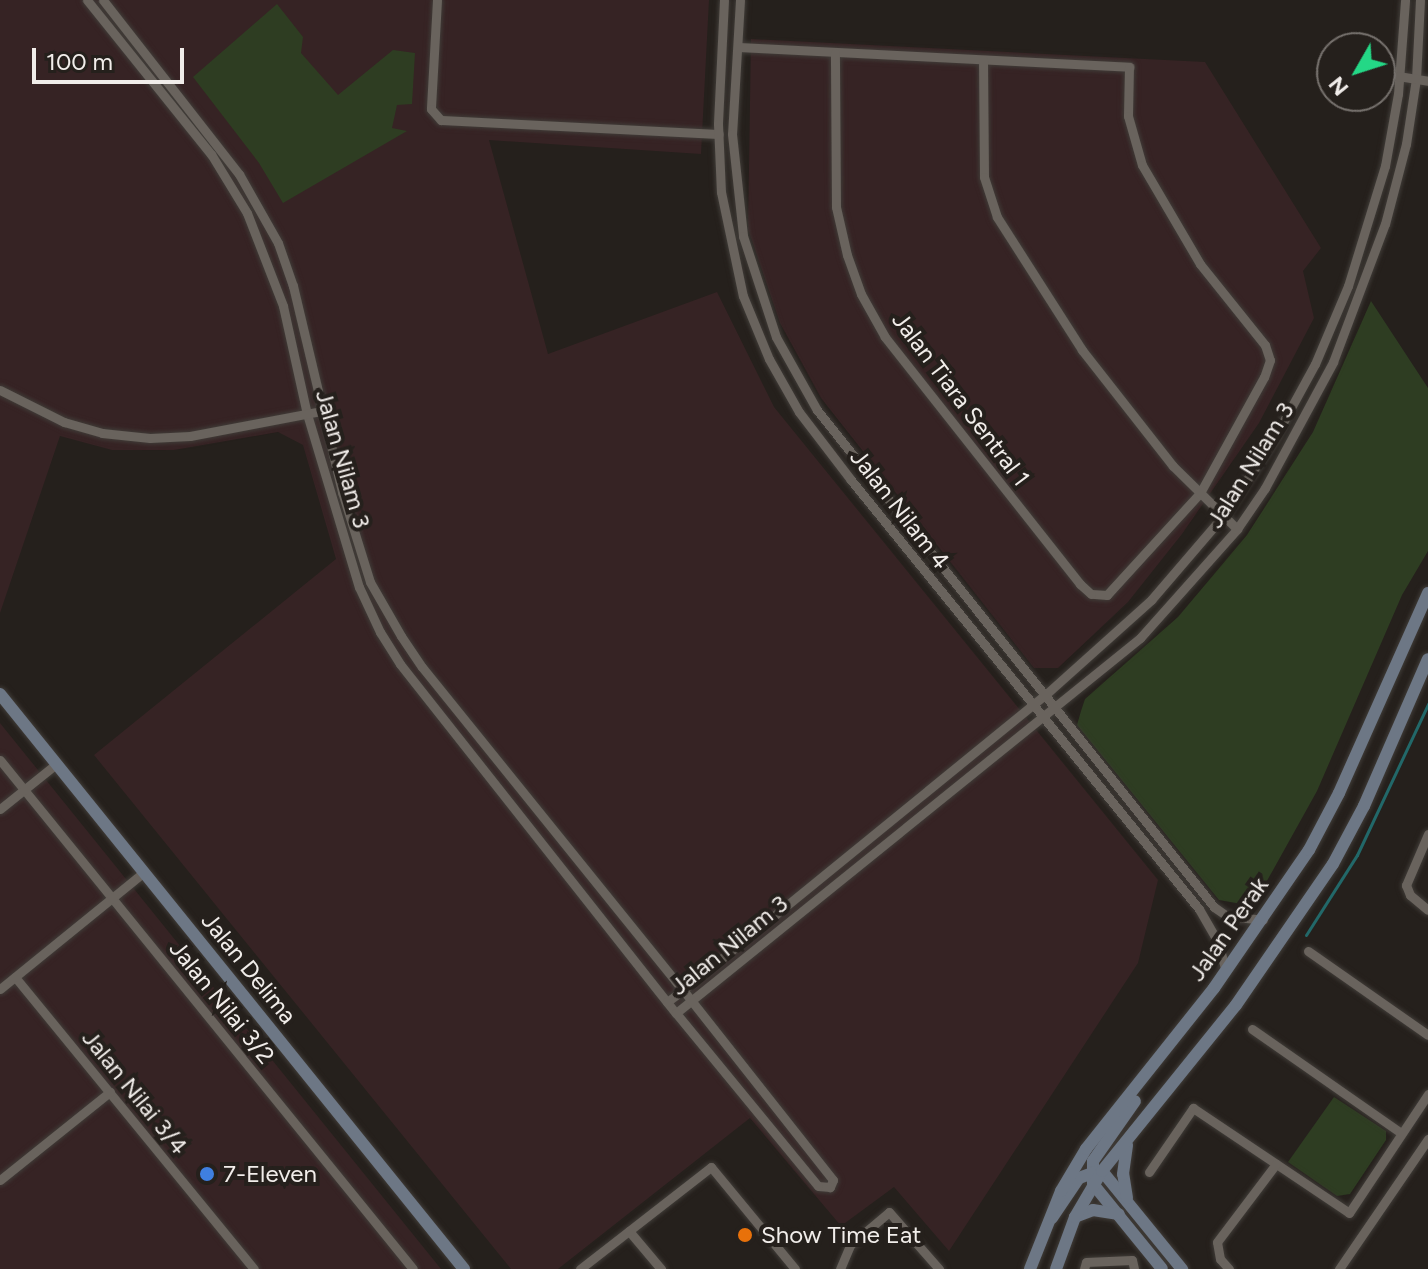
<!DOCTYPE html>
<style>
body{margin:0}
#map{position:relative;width:1428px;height:1269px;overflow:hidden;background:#25201c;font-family:Figtree,sans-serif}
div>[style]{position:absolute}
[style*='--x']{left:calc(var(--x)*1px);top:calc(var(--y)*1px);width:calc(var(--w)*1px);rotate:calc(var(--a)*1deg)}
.industrial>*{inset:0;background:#362324}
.green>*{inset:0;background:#2e3d22}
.stream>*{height:3px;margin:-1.5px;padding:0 1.5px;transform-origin:1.5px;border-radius:1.5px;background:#226869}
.roads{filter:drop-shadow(0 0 2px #403c38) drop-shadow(0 0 2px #403c38)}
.street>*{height:9px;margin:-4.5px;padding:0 4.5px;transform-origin:4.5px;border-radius:4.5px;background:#69635d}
.secondary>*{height:12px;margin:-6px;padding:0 6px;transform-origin:6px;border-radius:6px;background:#6d7785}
.dots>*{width:22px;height:22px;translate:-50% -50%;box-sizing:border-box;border:4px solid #25201c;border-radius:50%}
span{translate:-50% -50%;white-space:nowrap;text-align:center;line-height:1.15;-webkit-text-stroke:8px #25201c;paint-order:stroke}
.street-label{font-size:24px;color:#f1edea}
.poi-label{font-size:24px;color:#f1edea}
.left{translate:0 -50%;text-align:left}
.north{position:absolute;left:1316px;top:32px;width:80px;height:80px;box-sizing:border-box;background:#25201c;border:2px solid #77726e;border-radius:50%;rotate:231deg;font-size:22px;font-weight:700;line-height:32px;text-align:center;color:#f1edea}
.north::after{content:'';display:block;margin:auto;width:28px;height:36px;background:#24d886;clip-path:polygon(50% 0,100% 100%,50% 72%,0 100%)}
.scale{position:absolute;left:32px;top:48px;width:152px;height:36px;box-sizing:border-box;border:4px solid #f1edea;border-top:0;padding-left:10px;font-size:24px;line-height:28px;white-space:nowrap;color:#f1edea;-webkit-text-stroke:6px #25201c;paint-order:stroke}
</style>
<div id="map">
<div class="industrial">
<i style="clip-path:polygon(0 0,709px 0,701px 154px,489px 140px,548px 354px,717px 292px,774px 407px,1158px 880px,1138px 963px,949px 1251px,894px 1187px,841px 1226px,750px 1118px,558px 1269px,511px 1269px,94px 755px,336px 559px,303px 445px,278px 432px,174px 450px,112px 450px,60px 436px,0 613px)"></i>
<i style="clip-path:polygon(751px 39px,1205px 62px,1321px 248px,1303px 271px,1314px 318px,1259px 423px,1182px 534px,1128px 602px,1058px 668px,1034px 668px,821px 398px,780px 323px,748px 229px)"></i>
<i style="clip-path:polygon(0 723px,441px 1269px,0 1269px)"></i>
</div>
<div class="green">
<i style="clip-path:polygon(277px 4px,303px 37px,301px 53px,338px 95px,393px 50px,415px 53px,412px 104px,397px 105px,392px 128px,407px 131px,283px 203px,259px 163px,193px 77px)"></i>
<i style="clip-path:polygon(1371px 301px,1428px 388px,1428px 551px,1402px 595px,1317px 791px,1253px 906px,1219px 900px,1077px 725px,1081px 711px,1085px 699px,1178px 617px,1247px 535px,1313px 432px)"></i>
<i style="clip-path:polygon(1334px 1097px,1386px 1131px,1386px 1140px,1350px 1194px,1337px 1196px,1288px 1162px)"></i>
</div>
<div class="stream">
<i style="--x:1306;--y:935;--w:95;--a:-57.5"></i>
<i style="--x:1357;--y:855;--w:167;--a:-64.8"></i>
</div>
<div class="roads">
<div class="street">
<i style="--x:87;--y:0;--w:198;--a:51.2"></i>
<i style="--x:211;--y:154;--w:69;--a:58.6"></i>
<i style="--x:247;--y:213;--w:100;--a:68.8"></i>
<i style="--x:283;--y:306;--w:111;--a:77.5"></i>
<i style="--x:307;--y:414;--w:181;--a:73.3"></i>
<i style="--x:359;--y:587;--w:50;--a:65"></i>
<i style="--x:380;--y:632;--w:38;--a:58"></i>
<i style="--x:400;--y:664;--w:445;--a:51.7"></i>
<i style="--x:676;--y:1013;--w:597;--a:-38.94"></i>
<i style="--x:1140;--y:638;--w:146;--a:-48.3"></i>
<i style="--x:1237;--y:529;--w:50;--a:-55.7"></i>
<i style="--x:1265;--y:488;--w:143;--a:-61.6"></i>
<i style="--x:1333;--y:362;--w:147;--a:-69.4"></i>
<i style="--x:1385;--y:224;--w:83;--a:-75.3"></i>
<i style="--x:1406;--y:144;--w:66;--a:-81.3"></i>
<i style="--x:1416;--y:79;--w:79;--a:-87.1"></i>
<i style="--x:103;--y:0;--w:221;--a:52"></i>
<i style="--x:239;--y:174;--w:79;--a:60.5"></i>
<i style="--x:278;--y:243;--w:46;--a:70.8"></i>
<i style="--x:293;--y:286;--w:212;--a:76.6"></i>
<i style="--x:342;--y:492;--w:94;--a:72.7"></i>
<i style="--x:370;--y:582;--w:62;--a:60.1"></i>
<i style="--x:401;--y:636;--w:37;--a:56"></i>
<i style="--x:422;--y:667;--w:415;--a:51.1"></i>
<i style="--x:683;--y:990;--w:466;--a:-39.2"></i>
<i style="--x:1044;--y:696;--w:144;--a:-41.9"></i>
<i style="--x:1151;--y:600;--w:111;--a:-49.4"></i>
<i style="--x:1223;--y:516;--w:95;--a:-56.6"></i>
<i style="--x:1275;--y:437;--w:83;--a:-61.3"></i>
<i style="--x:1315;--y:364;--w:85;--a:-67.1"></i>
<i style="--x:1348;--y:286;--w:126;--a:-72.9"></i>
<i style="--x:1385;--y:166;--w:73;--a:-79.8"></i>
<i style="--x:1398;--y:94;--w:94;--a:-85.7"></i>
<i style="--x:437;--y:0;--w:109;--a:93.2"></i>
<i style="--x:431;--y:109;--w:15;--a:48"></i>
<i style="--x:441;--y:120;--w:278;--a:2.9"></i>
<i style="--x:724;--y:0;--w:124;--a:92.8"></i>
<i style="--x:718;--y:124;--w:68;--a:87.5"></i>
<i style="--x:721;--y:192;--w:106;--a:78.1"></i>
<i style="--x:743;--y:296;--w:68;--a:67.6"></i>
<i style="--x:769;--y:359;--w:61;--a:60.5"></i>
<i style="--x:799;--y:412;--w:86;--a:52.6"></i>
<i style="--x:851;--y:480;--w:552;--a:50.95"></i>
<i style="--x:1199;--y:909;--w:38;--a:60"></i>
<i style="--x:1218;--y:942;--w:30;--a:75"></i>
<i style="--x:740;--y:0;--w:134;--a:93.4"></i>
<i style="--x:732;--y:134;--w:103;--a:83.8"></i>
<i style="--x:743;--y:236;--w:106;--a:71.9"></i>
<i style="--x:776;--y:337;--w:84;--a:60.7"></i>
<i style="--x:817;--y:410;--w:636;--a:51.38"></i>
<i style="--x:1214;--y:907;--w:16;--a:35"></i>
<i style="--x:1227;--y:916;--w:36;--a:6"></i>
<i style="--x:738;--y:47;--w:392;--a:2.9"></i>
<i style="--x:1129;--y:67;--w:49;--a:91.2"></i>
<i style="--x:1128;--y:116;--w:51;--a:74.1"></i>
<i style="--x:1142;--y:165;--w:115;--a:59.6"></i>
<i style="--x:1200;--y:264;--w:104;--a:51.3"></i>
<i style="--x:1265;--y:345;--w:16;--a:72"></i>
<i style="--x:1270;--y:360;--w:18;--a:109"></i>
<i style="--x:1264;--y:377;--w:132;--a:118.9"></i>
<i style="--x:1200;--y:493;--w:138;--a:132.4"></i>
<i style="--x:1107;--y:595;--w:16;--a:-176"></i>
<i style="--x:1091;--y:594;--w:15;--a:-138"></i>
<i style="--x:1080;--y:584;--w:315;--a:-128.3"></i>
<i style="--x:885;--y:337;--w:49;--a:-119.2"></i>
<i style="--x:861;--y:294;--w:41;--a:-109.7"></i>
<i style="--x:847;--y:255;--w:49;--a:-102.9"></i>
<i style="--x:836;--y:207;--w:154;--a:-90.4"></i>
<i style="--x:983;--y:60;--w:117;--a:89.5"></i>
<i style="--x:984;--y:177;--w:42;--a:72"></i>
<i style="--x:997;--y:217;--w:158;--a:57.4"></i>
<i style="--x:1082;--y:350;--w:147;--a:51.9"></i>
<i style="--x:1173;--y:466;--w:90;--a:44.5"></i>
<i style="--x:1398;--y:76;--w:30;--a:9"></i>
<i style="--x:0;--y:390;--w:72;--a:26.6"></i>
<i style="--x:64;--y:422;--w:40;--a:16"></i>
<i style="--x:102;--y:433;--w:48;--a:5.9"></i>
<i style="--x:150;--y:438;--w:40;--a:-2.9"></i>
<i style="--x:190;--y:436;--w:133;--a:-10.8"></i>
<i style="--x:0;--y:760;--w:655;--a:50.94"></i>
<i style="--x:0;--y:809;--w:72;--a:-38.8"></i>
<i style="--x:1428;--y:834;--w:56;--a:113.3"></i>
<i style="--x:1406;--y:885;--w:11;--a:68"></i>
<i style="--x:1410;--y:895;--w:23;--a:40"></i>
<i style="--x:1308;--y:951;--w:146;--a:35"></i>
<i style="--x:15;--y:977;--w:377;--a:50.7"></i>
<i style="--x:0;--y:989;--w:186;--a:-39.1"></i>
<i style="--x:667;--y:1002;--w:20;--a:-37"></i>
<i style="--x:683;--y:990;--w:242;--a:51.7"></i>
<i style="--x:833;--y:1180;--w:8;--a:113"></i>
<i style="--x:830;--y:1187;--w:12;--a:-175"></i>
<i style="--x:818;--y:1186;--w:224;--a:-129.4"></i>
<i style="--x:1252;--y:1029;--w:182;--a:34.9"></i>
<i style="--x:1149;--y:1172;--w:78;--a:-55.5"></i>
<i style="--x:1193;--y:1108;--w:188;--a:33.9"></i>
<i style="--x:1349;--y:1213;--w:143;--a:-56.4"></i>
<i style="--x:0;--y:1180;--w:141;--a:-38.7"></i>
<i style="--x:629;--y:1231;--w:50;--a:49.9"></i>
<i style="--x:580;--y:1269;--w:166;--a:-37.9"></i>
<i style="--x:711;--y:1167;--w:132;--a:50.5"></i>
<i style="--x:840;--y:1269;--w:26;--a:-67"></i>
<i style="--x:850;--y:1245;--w:51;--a:-40.2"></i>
<i style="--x:889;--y:1212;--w:76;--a:48.7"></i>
<i style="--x:1084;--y:1269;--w:7;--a:-74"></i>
<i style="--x:1086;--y:1262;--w:46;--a:-2.5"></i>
<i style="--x:1132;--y:1260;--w:9;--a:77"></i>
<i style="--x:1229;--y:1269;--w:13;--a:-132"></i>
<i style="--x:1220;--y:1259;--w:17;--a:-100"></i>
<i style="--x:1217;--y:1242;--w:98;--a:-52.9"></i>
<i style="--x:1339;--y:1269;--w:158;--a:-55.6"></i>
</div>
<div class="secondary">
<i style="--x:0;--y:694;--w:739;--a:51.1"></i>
<i style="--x:1102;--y:1171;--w:127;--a:50.8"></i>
<i style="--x:1093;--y:1184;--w:23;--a:-90"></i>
<i style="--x:1093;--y:1161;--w:73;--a:-55"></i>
<i style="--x:1093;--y:1184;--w:109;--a:50.9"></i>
<i style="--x:1127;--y:1198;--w:24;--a:-99"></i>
<i style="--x:1123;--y:1174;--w:29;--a:-82"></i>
<i style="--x:1075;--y:1217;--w:19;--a:-21"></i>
<i style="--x:1093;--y:1210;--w:26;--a:9"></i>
<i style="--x:1052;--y:1218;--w:48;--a:-56"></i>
<i style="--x:1079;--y:1178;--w:20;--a:-20"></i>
<i style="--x:1030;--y:1269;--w:84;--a:-68.3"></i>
<i style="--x:1061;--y:1191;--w:49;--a:-59.2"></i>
<i style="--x:1086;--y:1149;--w:206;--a:-51.5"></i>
<i style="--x:1214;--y:988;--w:168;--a:-55.5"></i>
<i style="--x:1309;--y:850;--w:64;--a:-62.2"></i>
<i style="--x:1339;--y:793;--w:219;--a:-66"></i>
<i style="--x:1056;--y:1269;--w:55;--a:-69.9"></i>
<i style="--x:1075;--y:1217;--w:53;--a:-59.6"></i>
<i style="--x:1102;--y:1171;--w:213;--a:-51.1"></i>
<i style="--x:1236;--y:1005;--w:171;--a:-55.5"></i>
<i style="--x:1333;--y:864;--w:66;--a:-61.9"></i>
<i style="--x:1364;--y:806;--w:160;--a:-66.5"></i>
</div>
</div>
<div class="dots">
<i style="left:207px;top:1174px;background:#3f7fe0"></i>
<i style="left:745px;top:1235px;background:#e8710a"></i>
</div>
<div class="street-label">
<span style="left:961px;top:399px;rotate:53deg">Jalan Tiara Sentral 1</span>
<span style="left:343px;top:459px;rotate:74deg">Jalan Nilam 3</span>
<span style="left:1250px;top:465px;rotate:-58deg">Jalan Nilam 3</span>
<span style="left:900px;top:509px;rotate:52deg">Jalan Nilam 4</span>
<span style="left:1228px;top:929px;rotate:-55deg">Jalan Perak</span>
<span style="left:729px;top:945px;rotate:-39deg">Jalan Nilam 3</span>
<span style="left:249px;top:968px;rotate:51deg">Jalan Delima</span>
<span style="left:222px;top:1002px;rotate:51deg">Jalan Nilai 3/2</span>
<span style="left:135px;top:1092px;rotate:51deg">Jalan Nilai 3/4</span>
</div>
<div class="poi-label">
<span class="left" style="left:223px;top:1174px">7-Eleven</span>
<span class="left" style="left:761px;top:1235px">Show Time Eat</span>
</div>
<div class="north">N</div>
<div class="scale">100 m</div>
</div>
